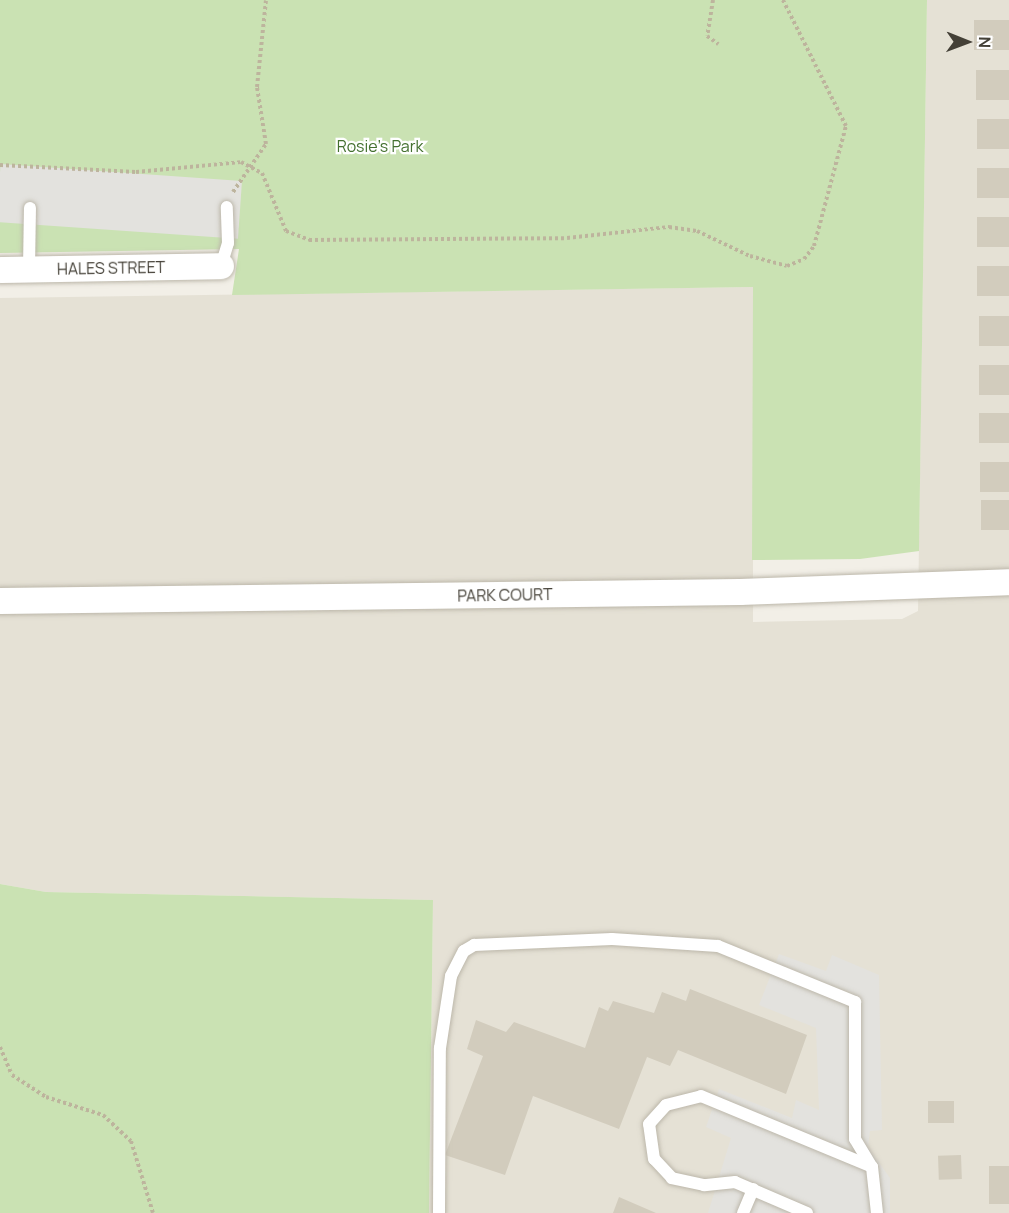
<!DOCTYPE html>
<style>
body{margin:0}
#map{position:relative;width:1009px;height:1213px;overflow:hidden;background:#f2efe7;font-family:Manrope,sans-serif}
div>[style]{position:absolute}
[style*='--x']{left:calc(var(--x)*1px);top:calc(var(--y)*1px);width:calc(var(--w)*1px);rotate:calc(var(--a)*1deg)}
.residential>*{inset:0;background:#e5e1d5}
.green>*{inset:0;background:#cae2b3}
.parking>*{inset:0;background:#e3e2de;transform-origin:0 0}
.building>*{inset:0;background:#d2ccbd;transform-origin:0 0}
.path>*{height:4px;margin-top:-2px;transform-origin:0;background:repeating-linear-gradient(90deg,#bdb49d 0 3px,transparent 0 6px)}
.roads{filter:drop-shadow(0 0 2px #bcb7aa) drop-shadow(0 0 2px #bcb7aa)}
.lane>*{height:12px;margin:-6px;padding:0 6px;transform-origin:6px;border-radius:6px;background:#fff}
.street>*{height:26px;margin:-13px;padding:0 13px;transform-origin:13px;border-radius:13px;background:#fff}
span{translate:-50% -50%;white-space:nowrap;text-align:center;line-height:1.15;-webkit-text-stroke:4.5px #fff;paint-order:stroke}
.park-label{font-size:16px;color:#43702f}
.street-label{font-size:16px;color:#444037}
.north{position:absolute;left:937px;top:12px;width:60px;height:60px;-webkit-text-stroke:4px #fff;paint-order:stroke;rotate:91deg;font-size:16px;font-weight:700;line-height:24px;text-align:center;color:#444037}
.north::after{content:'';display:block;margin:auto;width:21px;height:27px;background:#444037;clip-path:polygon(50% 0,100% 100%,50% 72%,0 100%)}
</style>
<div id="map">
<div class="residential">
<i style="clip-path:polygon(927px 0,1009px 0,1009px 1213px,429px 1213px,433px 900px,46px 892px,0 884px,0 298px,753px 287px,753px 622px,902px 619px,918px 611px)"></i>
</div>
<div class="green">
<i style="clip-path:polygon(0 0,927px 0,919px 551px,860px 559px,752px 560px,753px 287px,232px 295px,239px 249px,0 253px)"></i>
<i style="clip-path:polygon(0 884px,46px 892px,433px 900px,429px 1213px,0 1213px)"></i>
</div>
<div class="parking">
<i style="left:242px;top:181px;width:58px;height:242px;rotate:94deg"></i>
<i style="clip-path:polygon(779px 954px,826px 971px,832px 955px,879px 975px,882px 1130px,870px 1131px,868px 1147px,890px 1178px,890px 1213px,708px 1213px,731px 1138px,706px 1127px,719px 1089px,792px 1118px,796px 1100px,819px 1110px,816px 1028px,759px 1005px)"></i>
</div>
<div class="building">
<i style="left:1009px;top:20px;width:30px;height:35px;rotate:90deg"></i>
<i style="left:976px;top:70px;width:33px;height:30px"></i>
<i style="left:977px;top:119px;width:32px;height:30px"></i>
<i style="left:977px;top:168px;width:32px;height:30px"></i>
<i style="left:977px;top:217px;width:32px;height:30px"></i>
<i style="left:1009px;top:266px;width:30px;height:32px;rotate:90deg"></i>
<i style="left:979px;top:316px;width:30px;height:30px"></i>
<i style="left:979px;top:365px;width:30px;height:30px"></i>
<i style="left:1009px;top:413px;width:30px;height:30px;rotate:90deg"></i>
<i style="left:980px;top:462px;width:29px;height:30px"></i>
<i style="left:981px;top:500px;width:28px;height:30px"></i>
<i style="clip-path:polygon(690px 989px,807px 1035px,786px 1094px,678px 1050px,670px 1066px,647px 1057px,619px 1129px,533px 1096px,505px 1175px,445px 1155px,483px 1056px,467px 1049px,476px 1020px,506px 1032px,514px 1022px,585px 1048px,599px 1007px,608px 1011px,613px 1001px,654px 1013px,662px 992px,686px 1001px)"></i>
<i style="left:928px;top:1101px;width:26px;height:22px"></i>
<i style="left:961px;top:1155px;width:24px;height:23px;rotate:88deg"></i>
<i style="left:989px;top:1166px;width:20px;height:38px"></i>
<i style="clip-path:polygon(619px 1197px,656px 1213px,613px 1213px)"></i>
</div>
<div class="path">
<i style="--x:713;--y:0;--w:36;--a:99"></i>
<i style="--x:707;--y:36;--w:14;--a:36"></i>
<i style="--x:0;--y:165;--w:136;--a:2.9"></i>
<i style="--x:136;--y:172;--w:105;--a:-5.4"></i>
<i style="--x:241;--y:162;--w:24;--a:28"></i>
<i style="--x:262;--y:173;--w:63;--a:67.5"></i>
<i style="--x:286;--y:231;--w:25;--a:21"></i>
<i style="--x:309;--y:240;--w:258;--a:-0.4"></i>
<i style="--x:567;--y:238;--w:103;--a:-6.2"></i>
<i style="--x:669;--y:227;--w:28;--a:8"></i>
<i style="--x:697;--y:231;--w:59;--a:25.3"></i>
<i style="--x:750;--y:256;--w:38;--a:15"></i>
<i style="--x:787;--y:266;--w:18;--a:-22"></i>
<i style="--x:804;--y:259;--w:16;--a:-52"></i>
<i style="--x:814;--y:246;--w:124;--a:-75.1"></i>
<i style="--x:846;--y:126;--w:141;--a:-116.6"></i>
<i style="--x:233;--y:192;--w:58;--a:-55.5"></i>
<i style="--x:266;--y:144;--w:58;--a:-99"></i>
<i style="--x:257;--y:87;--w:87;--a:-84.1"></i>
<i style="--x:0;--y:1047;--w:30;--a:67"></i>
<i style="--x:12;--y:1075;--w:40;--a:32.9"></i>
<i style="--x:46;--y:1097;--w:60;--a:17.5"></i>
<i style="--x:103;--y:1115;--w:38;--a:43"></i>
<i style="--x:131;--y:1141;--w:75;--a:73"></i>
</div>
<div class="roads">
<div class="lane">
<i style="--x:221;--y:266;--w:24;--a:-73"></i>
<i style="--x:228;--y:243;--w:36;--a:-92"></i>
<i style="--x:29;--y:269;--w:61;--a:-89.1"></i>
<i style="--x:439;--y:1213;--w:165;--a:-89.7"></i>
<i style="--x:440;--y:1048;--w:73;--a:-81.3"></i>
<i style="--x:451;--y:976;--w:28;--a:-63"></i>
<i style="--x:464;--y:951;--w:12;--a:-31"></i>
<i style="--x:474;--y:945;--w:138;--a:-2.5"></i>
<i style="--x:612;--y:939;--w:106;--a:3.8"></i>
<i style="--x:718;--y:946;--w:148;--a:22.2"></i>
<i style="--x:855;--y:1002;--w:137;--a:90"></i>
<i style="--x:855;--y:1139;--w:33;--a:59"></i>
<i style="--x:743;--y:1213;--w:26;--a:-67"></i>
<i style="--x:807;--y:1213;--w:78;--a:-156.7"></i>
<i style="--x:735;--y:1182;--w:31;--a:174"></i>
<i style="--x:704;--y:1185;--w:33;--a:-168"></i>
<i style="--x:672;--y:1178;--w:26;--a:-133"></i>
<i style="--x:654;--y:1159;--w:35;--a:-98"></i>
<i style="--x:649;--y:1124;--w:25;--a:-48"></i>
<i style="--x:666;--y:1105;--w:36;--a:-14"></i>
<i style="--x:701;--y:1096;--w:185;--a:22.5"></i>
<i style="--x:872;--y:1167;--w:46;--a:83.8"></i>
</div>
<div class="street">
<i style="--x:0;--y:270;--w:221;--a:-1"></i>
<i style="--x:0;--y:601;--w:740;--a:-0.7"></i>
<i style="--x:740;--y:592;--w:269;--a:-2.1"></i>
</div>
</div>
<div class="park-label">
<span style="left:380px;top:146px">Rosie's Park</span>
</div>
<div class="street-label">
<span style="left:111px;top:268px;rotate:-1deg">HALES STREET</span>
<span style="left:505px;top:595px;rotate:-1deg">PARK COURT</span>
</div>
<div class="north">N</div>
</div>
